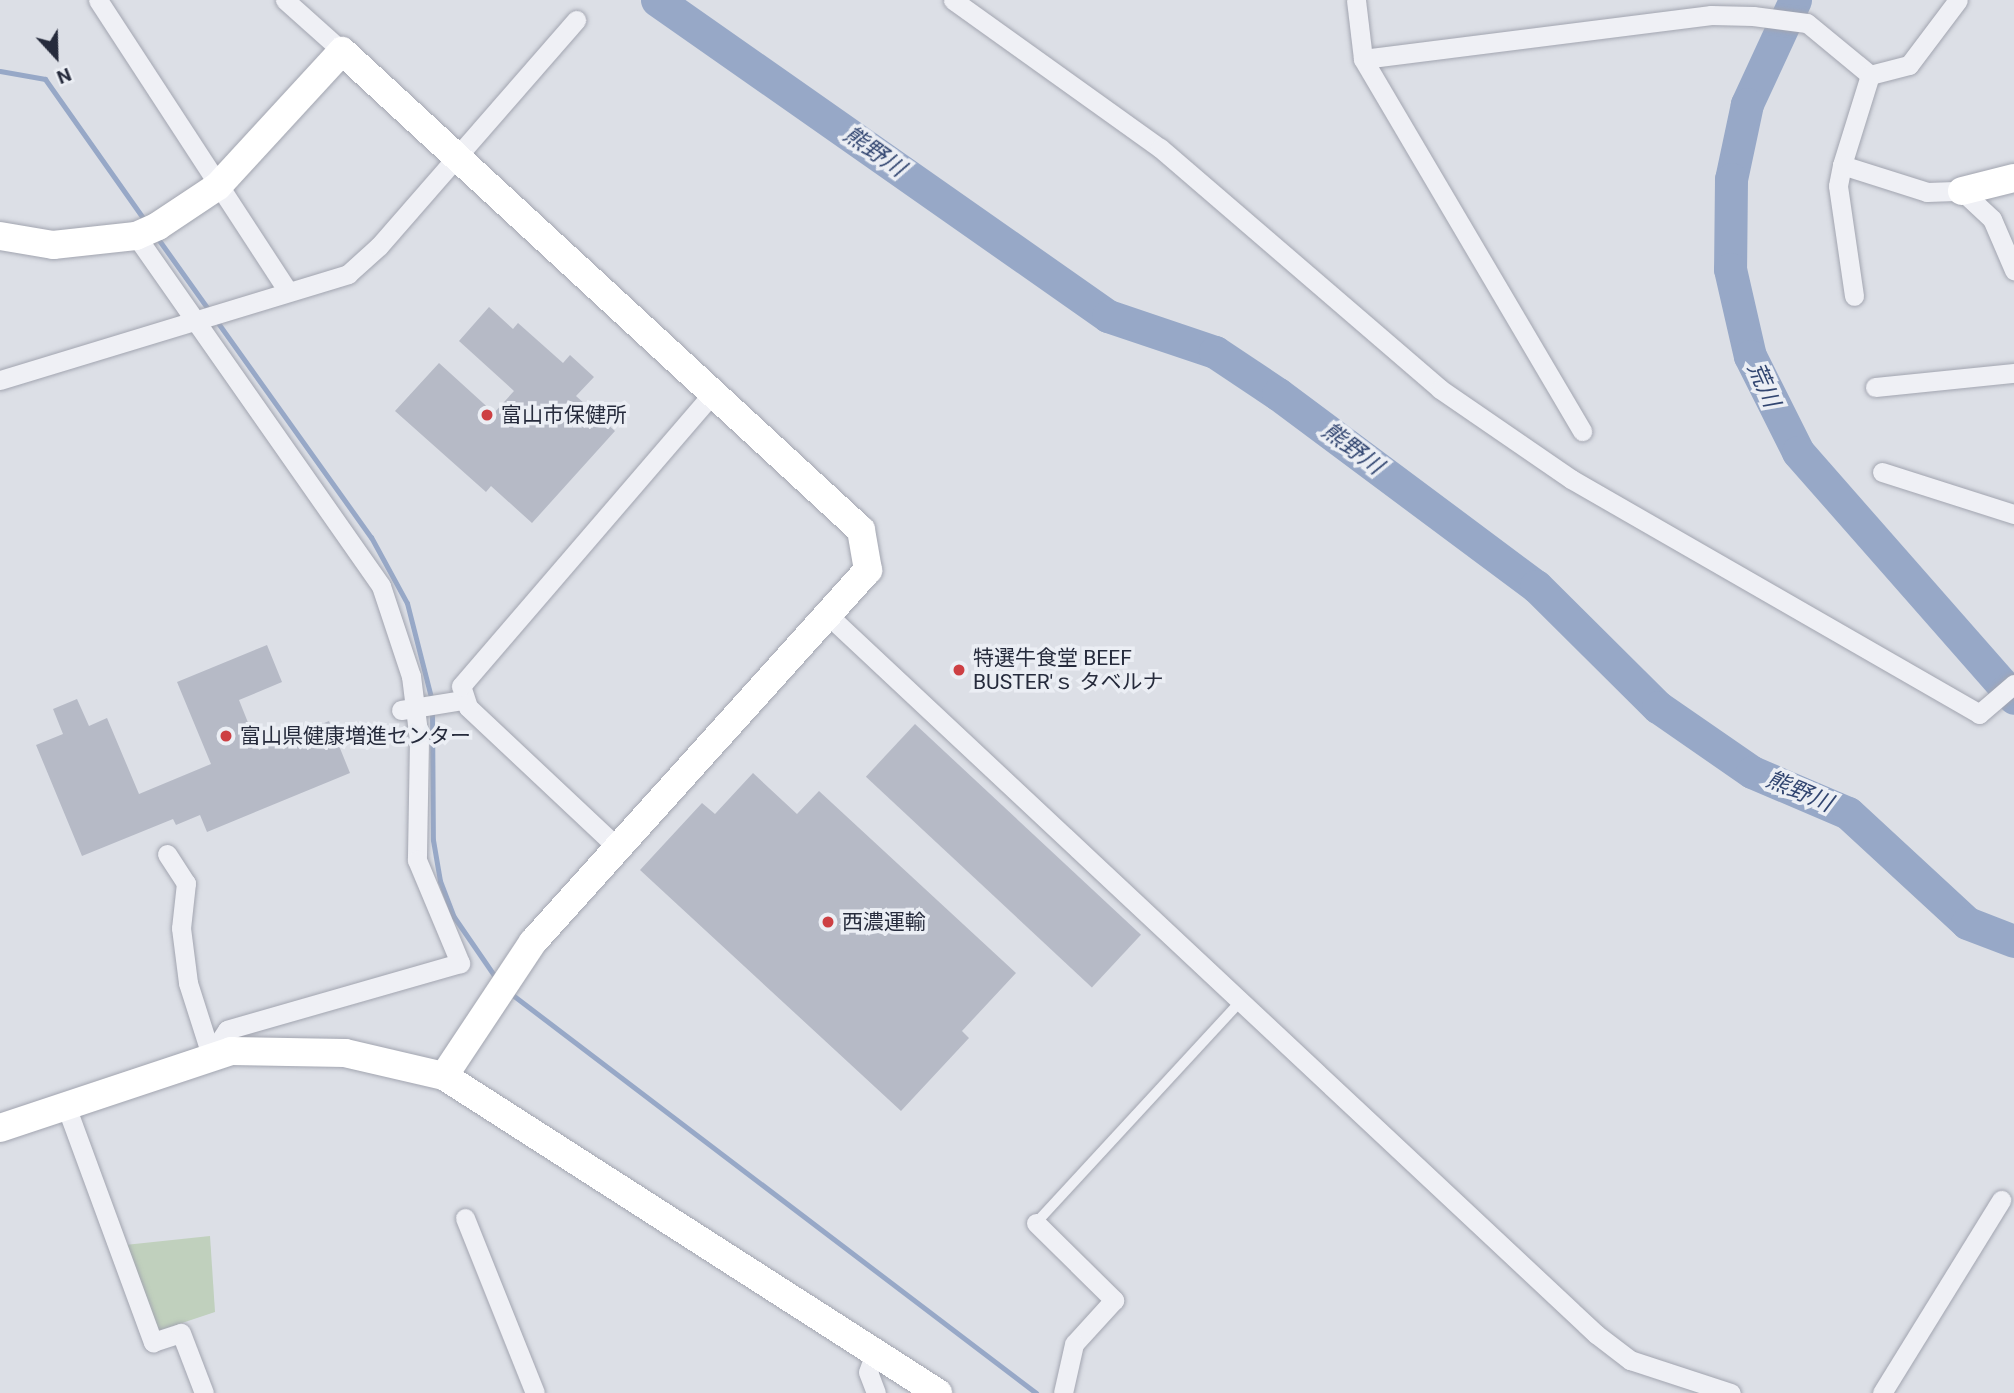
<!DOCTYPE html>
<meta charset="utf-8">
<style>
body{margin:0}
#map{position:relative;width:2014px;height:1393px;overflow:hidden;background:#dcdfe6;font-family:Roboto,"Noto Sans JP",sans-serif}
div>[style]{position:absolute}
[style*='--x']{left:calc(var(--x)*1px);top:calc(var(--y)*1px);width:calc(var(--w)*1px);rotate:calc(var(--a)*1deg)}
.green>*{inset:0;background:#c0d0bd}
.stream>*{height:5px;margin:-2.5px;padding:0 2.5px;transform-origin:2.5px;border-radius:2.5px;background:#97a8c7}
.river>*{height:33px;margin:-16.5px;padding:0 16.5px;transform-origin:16.5px;border-radius:16.5px;background:#97a8c7}
.building>*{inset:0;background:#b6bac6;transform-origin:0 0}
.roads{filter:drop-shadow(0 0 2px #a2a5b0) drop-shadow(0 0 2px #a2a5b0)}
.lane>*{height:10px;margin:-5px;padding:0 5px;transform-origin:5px;border-radius:5px;background:#eff0f5}
.street>*{height:19px;margin:-9.5px;padding:0 9.5px;transform-origin:9.5px;border-radius:9.5px;background:#eff0f5}
.secondary>*{height:28px;margin:-14px;padding:0 14px;transform-origin:14px;border-radius:14px;background:#fff}
.dots>*{width:19px;height:19px;translate:-50% -50%;box-sizing:border-box;border:4px solid #ebeef4;border-radius:50%}
span{translate:-50% -50%;white-space:nowrap;text-align:center;line-height:1.15;-webkit-text-stroke:7px #ebeef4;paint-order:stroke}
.poi-label{font-size:21px;color:#262b3c}
.left{translate:0 -50%;text-align:left}
.water-label{font-size:23px;color:#314570;font-style:italic}
.north{position:absolute;left:21px;top:21px;width:70px;height:70px;-webkit-text-stroke:5px #ebeef4;paint-order:stroke;rotate:158deg;font-size:19px;font-weight:700;line-height:28px;text-align:center;color:#262b3c}
.north::after{content:'';display:block;margin:auto;width:24px;height:32px;background:#262b3c;clip-path:polygon(50% 0,100% 100%,50% 72%,0 100%)}
</style>
<div id="map">
<div class="green">
<i style="clip-path:polygon(210px 1236px,215px 1312px,155px 1332px,125px 1245px)"></i>
</div>
<div class="stream">
<i style="--x:0;--y:71;--w:46;--a:10.1"></i>
<i style="--x:45;--y:79;--w:175;--a:54.8"></i>
<i style="--x:156;--y:236;--w:370;--a:54.5"></i>
<i style="--x:371;--y:537;--w:75;--a:61.4"></i>
<i style="--x:407;--y:603;--w:101;--a:75.7"></i>
<i style="--x:432;--y:711;--w:129;--a:89.6"></i>
<i style="--x:433;--y:840;--w:42;--a:80.3"></i>
<i style="--x:440;--y:881;--w:39;--a:69"></i>
<i style="--x:454;--y:917;--w:78;--a:55.5"></i>
<i style="--x:510;--y:993;--w:661;--a:37.25"></i>
</div>
<div class="river">
<i style="--x:657;--y:0;--w:551;--a:35.02"></i>
<i style="--x:1108;--y:316;--w:113;--a:18.6"></i>
<i style="--x:1215;--y:352;--w:76;--a:33.7"></i>
<i style="--x:1278;--y:394;--w:322;--a:36.7"></i>
<i style="--x:1536;--y:586;--w:172;--a:44.8"></i>
<i style="--x:1658;--y:707;--w:114;--a:34.7"></i>
<i style="--x:1752;--y:772;--w:104;--a:23.1"></i>
<i style="--x:1848;--y:813;--w:162;--a:42.7"></i>
<i style="--x:1967;--y:923;--w:50;--a:21"></i>
<i style="--x:1795;--y:0;--w:115;--a:114.8"></i>
<i style="--x:1747;--y:104;--w:77;--a:102"></i>
<i style="--x:1731;--y:179;--w:90;--a:90.6"></i>
<i style="--x:1730;--y:269;--w:89;--a:77.1"></i>
<i style="--x:1750;--y:356;--w:107;--a:63.4"></i>
<i style="--x:1798;--y:452;--w:327;--a:48.7"></i>
</div>
<div class="building">
<i style="clip-path:polygon(489px 307px,513px 329px,518px 323px,563px 363px,570px 355px,594px 377px,576px 396px,615px 431px,532px 523px,491px 486px,486px 492px,395px 411px,439px 363px,494px 413px,514px 391px,459px 341px)"></i>
<i style="clip-path:polygon(267px 645px,282px 682px,239px 700px,259px 750px,329px 721px,350px 773px,207px 832px,200px 815px,176px 825px,173px 819px,82px 856px,36px 745px,63px 734px,53px 709px,77px 699px,89px 726px,107px 718px,139px 794px,211px 764px,177px 682px)"></i>
<i style="left:915px;top:724px;width:309px;height:72px;rotate:43deg"></i>
<i style="clip-path:polygon(753px 773px,797px 814px,819px 791px,1016px 973px,962px 1031px,969px 1038px,901px 1111px,640px 870px,702px 803px,715px 814px)"></i>
</div>
<div class="roads">
<div class="lane">
<i style="--x:1036;--y:1223;--w:304;--a:-47.3"></i>
</div>
<div class="street">
<i style="--x:98;--y:0;--w:346;--a:56.9"></i>
<i style="--x:285;--y:0;--w:76;--a:41.8"></i>
<i style="--x:953;--y:0;--w:254;--a:35.6"></i>
<i style="--x:1160;--y:148;--w:369;--a:40.7"></i>
<i style="--x:1440;--y:389;--w:159;--a:34.5"></i>
<i style="--x:1571;--y:479;--w:471;--a:29.9"></i>
<i style="--x:1979;--y:714;--w:46;--a:-40.6"></i>
<i style="--x:1356;--y:0;--w:59;--a:83.2"></i>
<i style="--x:1363;--y:59;--w:432;--a:59.5"></i>
<i style="--x:1363;--y:59;--w:351;--a:-7.2"></i>
<i style="--x:1711;--y:15;--w:42;--a:1.4"></i>
<i style="--x:1753;--y:16;--w:54;--a:7.4"></i>
<i style="--x:1807;--y:23;--w:82;--a:39.5"></i>
<i style="--x:1870;--y:75;--w:94;--a:107.3"></i>
<i style="--x:1842;--y:165;--w:89;--a:17.6"></i>
<i style="--x:1927;--y:192;--w:35;--a:-2"></i>
<i style="--x:1962;--y:191;--w:41;--a:43"></i>
<i style="--x:1992;--y:219;--w:56;--a:66.7"></i>
<i style="--x:1870;--y:75;--w:40;--a:-14.4"></i>
<i style="--x:1909;--y:65;--w:81;--a:-53"></i>
<i style="--x:1842;--y:165;--w:21;--a:101"></i>
<i style="--x:1838;--y:186;--w:111;--a:81.7"></i>
<i style="--x:136;--y:236;--w:427;--a:55"></i>
<i style="--x:381;--y:586;--w:95;--a:71.6"></i>
<i style="--x:411;--y:676;--w:64;--a:82.9"></i>
<i style="--x:419;--y:740;--w:120;--a:91"></i>
<i style="--x:417;--y:860;--w:112;--a:67.3"></i>
<i style="--x:460;--y:963;--w:242;--a:164"></i>
<i style="--x:227;--y:1030;--w:30;--a:123"></i>
<i style="--x:0;--y:380;--w:364;--a:-16.9"></i>
<i style="--x:348;--y:274;--w:42;--a:-42.1"></i>
<i style="--x:379;--y:246;--w:300;--a:-48.9"></i>
<i style="--x:1875;--y:387;--w:140;--a:-5.8"></i>
<i style="--x:1882;--y:472;--w:139;--a:17.7"></i>
<i style="--x:829;--y:616;--w:1051;--a:43.11"></i>
<i style="--x:1596;--y:1334;--w:43;--a:37.4"></i>
<i style="--x:1630;--y:1360;--w:106;--a:18.1"></i>
<i style="--x:401;--y:710;--w:63;--a:-9.2"></i>
<i style="--x:619;--y:849;--w:207;--a:-136.8"></i>
<i style="--x:468;--y:707;--w:22;--a:-108"></i>
<i style="--x:461;--y:686;--w:385;--a:-49.3"></i>
<i style="--x:167;--y:854;--w:35;--a:57"></i>
<i style="--x:186;--y:883;--w:45;--a:96.3"></i>
<i style="--x:181;--y:928;--w:55;--a:82.7"></i>
<i style="--x:188;--y:983;--w:76;--a:72.3"></i>
<i style="--x:66;--y:1106;--w:252;--a:69.8"></i>
<i style="--x:153;--y:1342;--w:29;--a:-18"></i>
<i style="--x:181;--y:1333;--w:64;--a:69"></i>
<i style="--x:465;--y:1218;--w:188;--a:68.2"></i>
<i style="--x:1036;--y:1223;--w:110;--a:44.6"></i>
<i style="--x:1114;--y:1300;--w:59;--a:132.3"></i>
<i style="--x:1074;--y:1344;--w:50;--a:102.7"></i>
<i style="--x:875;--y:1352;--w:21;--a:109"></i>
<i style="--x:868;--y:1372;--w:22;--a:69"></i>
<i style="--x:1882;--y:1393;--w:227;--a:-58.3"></i>
</div>
<div class="secondary">
<i style="--x:1962;--y:191;--w:54;--a:-14"></i>
<i style="--x:0;--y:236;--w:54;--a:9.6"></i>
<i style="--x:53;--y:245;--w:83;--a:-6.2"></i>
<i style="--x:136;--y:236;--w:24;--a:-24"></i>
<i style="--x:158;--y:226;--w:72;--a:-33.7"></i>
<i style="--x:218;--y:186;--w:183;--a:-47.4"></i>
<i style="--x:342;--y:51;--w:706;--a:42.7"></i>
<i style="--x:861;--y:530;--w:41;--a:80.1"></i>
<i style="--x:868;--y:570;--w:501;--a:132"></i>
<i style="--x:533;--y:942;--w:161;--a:123.6"></i>
<i style="--x:0;--y:1128;--w:243;--a:-18.4"></i>
<i style="--x:231;--y:1051;--w:114;--a:1"></i>
<i style="--x:345;--y:1053;--w:102;--a:13.1"></i>
<i style="--x:444;--y:1076;--w:587;--a:32.69"></i>
</div>
</div>
<div class="dots">
<i style="left:487px;top:415px;background:#cd3f43"></i>
<i style="left:959px;top:670px;background:#cd3f43"></i>
<i style="left:226px;top:736px;background:#cd3f43"></i>
<i style="left:828px;top:922px;background:#cd3f43"></i>
</div>
<div class="poi-label">
<span class="left" style="left:501px;top:415px">富山市保健所</span>
<span class="left" style="left:973px;top:670px">特選牛食堂 BEEF<br>BUSTER'ｓ タベルナ</span>
<span class="left" style="left:240px;top:736px">富山県健康増進センター</span>
<span class="left" style="left:842px;top:922px">西濃運輸</span>
</div>
<div class="water-label">
<span style="left:874px;top:152px;rotate:35deg">熊野川</span>
<span style="left:1763px;top:385px;rotate:66deg">荒川</span>
<span style="left:1352px;top:449px;rotate:37deg">熊野川</span>
<span style="left:1799px;top:792px;rotate:23deg">熊野川</span>
</div>
<div class="north">N</div>
</div>
